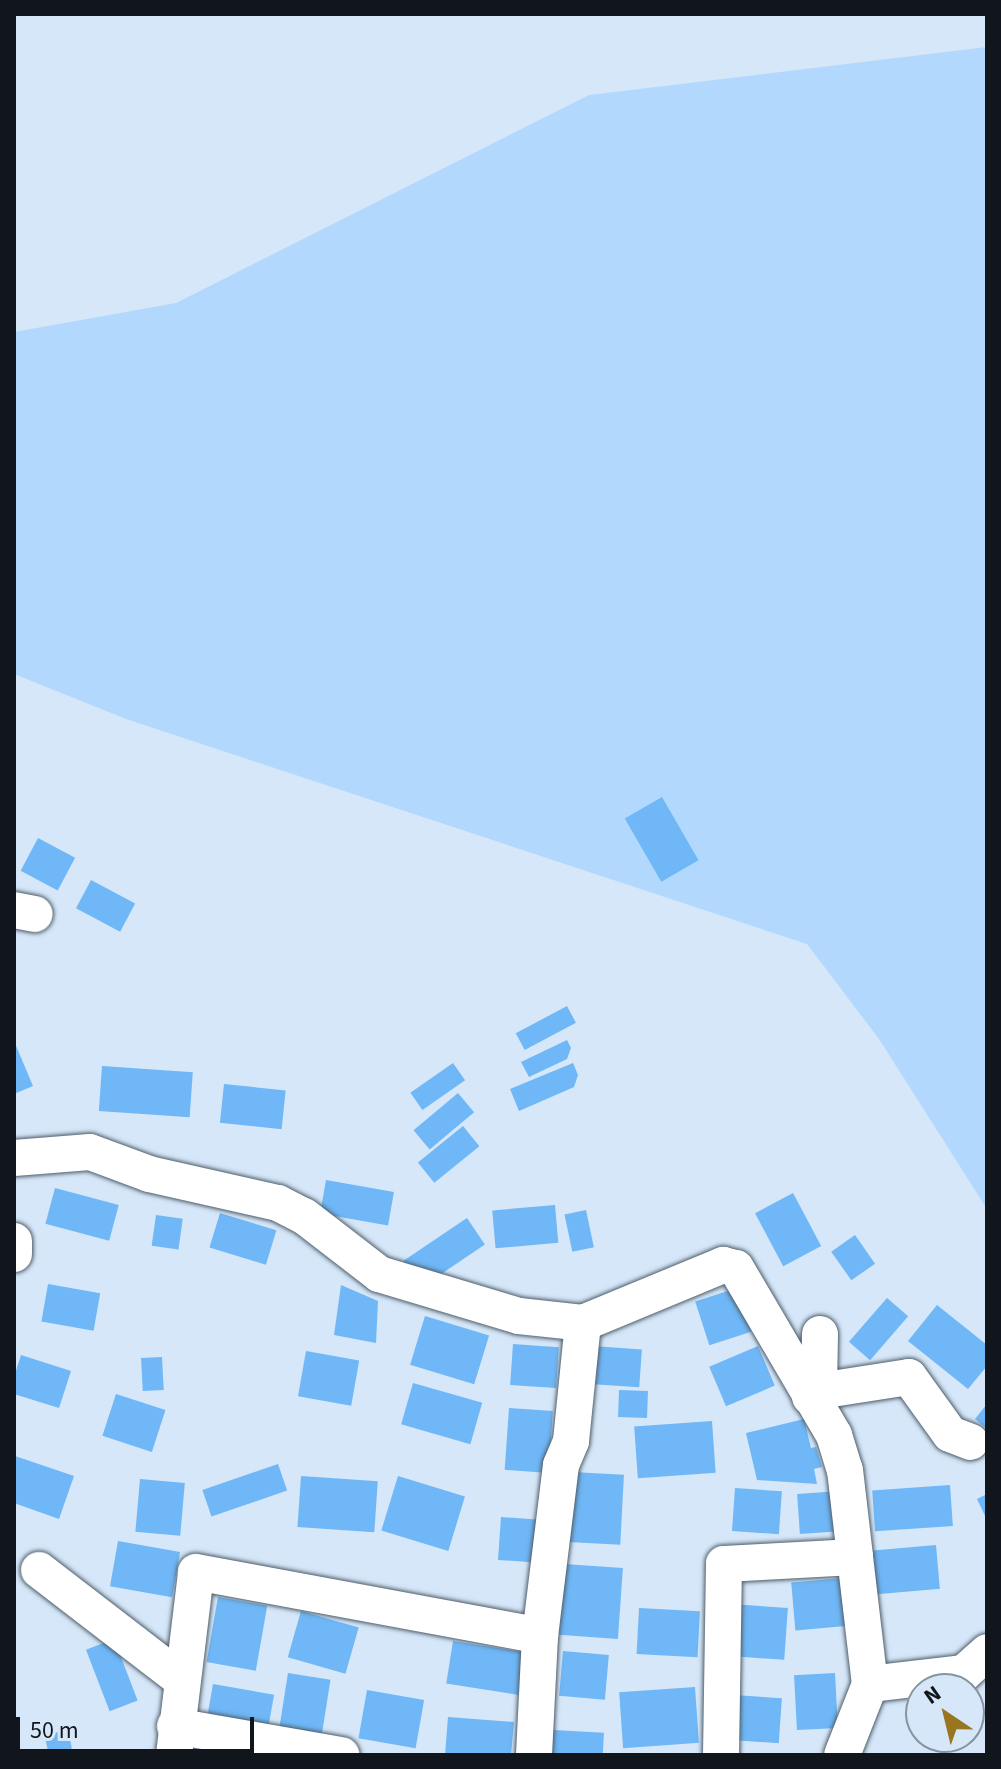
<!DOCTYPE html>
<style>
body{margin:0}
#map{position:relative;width:1001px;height:1769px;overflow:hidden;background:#d5e7f8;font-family:"Source Sans 3",sans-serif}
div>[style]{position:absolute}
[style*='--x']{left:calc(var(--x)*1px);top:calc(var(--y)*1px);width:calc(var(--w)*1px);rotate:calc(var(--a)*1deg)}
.green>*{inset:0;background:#b2d9fd}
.building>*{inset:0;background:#6fb7f6;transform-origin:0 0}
.roads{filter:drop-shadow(0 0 2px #4e5d6b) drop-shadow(0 0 2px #4e5d6b)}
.street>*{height:36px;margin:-18px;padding:0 18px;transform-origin:18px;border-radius:18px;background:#fff}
span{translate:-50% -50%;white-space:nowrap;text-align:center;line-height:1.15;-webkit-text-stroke:6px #d5e7f8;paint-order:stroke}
.frame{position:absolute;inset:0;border:16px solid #10161c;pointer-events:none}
.north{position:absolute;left:905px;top:1673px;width:80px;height:80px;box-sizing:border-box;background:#d5e7f8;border:2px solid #8693a0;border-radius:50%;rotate:325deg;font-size:22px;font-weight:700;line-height:32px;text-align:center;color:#10161c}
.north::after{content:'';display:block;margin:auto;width:28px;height:36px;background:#9a7520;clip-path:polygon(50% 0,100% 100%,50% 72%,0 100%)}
.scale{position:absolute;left:16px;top:1717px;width:238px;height:36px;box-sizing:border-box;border:4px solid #10161c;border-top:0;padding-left:10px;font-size:24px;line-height:28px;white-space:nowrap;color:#10161c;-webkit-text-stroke:6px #d5e7f8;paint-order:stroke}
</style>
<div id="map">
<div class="green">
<i style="clip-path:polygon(987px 47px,987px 1209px,879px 1039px,807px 944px,126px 719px,14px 674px,14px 332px,176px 303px,589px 95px)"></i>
</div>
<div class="building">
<i style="left:662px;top:797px;width:73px;height:43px;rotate:60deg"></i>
<i style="left:38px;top:838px;width:42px;height:37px;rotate:28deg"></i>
<i style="left:91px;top:880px;width:50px;height:32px;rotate:28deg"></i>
<i style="left:567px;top:1006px;width:19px;height:58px;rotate:62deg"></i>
<i style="clip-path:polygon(567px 1040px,571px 1048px,567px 1059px,529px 1077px,521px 1062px)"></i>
<i style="clip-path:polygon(14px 1041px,33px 1086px,14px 1094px)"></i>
<i style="left:453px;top:1063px;width:21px;height:52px;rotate:55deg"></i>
<i style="clip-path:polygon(573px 1063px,578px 1075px,574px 1087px,519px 1111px,510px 1089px)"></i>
<i style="left:102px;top:1066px;width:91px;height:45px;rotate:4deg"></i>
<i style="left:224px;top:1084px;width:62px;height:39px;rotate:6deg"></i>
<i style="left:458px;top:1093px;width:25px;height:58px;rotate:50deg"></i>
<i style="left:463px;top:1126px;width:26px;height:58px;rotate:51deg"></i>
<i style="left:326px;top:1180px;width:69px;height:34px;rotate:10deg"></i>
<i style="left:55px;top:1188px;width:66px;height:37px;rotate:15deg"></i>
<i style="left:793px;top:1193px;width:60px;height:43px;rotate:62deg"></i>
<i style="left:555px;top:1205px;width:38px;height:63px;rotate:85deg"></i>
<i style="left:586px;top:1210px;width:38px;height:22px;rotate:78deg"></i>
<i style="left:220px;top:1213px;width:59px;height:36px;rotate:17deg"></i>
<i style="left:156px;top:1215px;width:27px;height:31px;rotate:8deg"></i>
<i style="left:467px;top:1218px;width:32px;height:77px;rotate:56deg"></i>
<i style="left:855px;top:1235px;width:35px;height:29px;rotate:55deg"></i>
<i style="left:48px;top:1284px;width:53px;height:38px;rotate:10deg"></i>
<i style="clip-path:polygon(341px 1285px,378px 1301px,376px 1343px,334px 1335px)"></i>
<i style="left:737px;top:1288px;width:46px;height:44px;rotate:72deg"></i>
<i style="left:887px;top:1298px;width:28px;height:58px;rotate:41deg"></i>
<i style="clip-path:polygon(937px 1305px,987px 1345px,987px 1366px,968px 1389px,908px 1341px)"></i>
<i style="left:425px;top:1316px;width:67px;height:51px;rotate:17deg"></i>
<i style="left:513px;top:1344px;width:46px;height:41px;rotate:4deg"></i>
<i style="left:593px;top:1346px;width:49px;height:38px;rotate:4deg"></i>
<i style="left:758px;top:1346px;width:43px;height:53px;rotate:67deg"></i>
<i style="left:306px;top:1351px;width:54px;height:46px;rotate:10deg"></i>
<i style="clip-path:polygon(21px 1355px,71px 1371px,59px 1408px,14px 1394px,14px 1377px)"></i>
<i style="left:162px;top:1357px;width:33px;height:21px;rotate:87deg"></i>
<i style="left:413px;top:1383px;width:72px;height:43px;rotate:16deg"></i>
<i style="left:619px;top:1390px;width:29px;height:27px;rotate:2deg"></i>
<i style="left:116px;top:1394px;width:52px;height:44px;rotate:18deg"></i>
<i style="clip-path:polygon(987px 1404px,987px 1429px,975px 1419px)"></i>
<i style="left:509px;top:1408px;width:44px;height:62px;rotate:4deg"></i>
<i style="clip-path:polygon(804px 1419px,811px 1448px,816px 1447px,822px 1467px,814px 1469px,817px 1484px,757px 1480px,746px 1433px)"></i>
<i style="left:712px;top:1421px;width:52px;height:78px;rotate:86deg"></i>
<i style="clip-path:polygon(15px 1456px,74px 1476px,59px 1519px,14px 1503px)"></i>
<i style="left:278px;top:1464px;width:28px;height:80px;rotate:71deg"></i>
<i style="left:572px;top:1472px;width:52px;height:70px;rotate:3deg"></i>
<i style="left:301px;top:1476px;width:77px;height:51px;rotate:4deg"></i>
<i style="left:398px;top:1476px;width:70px;height:57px;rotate:17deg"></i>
<i style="left:140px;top:1479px;width:45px;height:53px;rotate:5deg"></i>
<i style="left:950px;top:1485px;width:41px;height:78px;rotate:86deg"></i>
<i style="left:735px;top:1488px;width:47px;height:43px;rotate:4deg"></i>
<i style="left:840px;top:1491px;width:40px;height:43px;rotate:86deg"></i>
<i style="clip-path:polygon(987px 1494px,987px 1520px,977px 1499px)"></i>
<i style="left:501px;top:1517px;width:40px;height:43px;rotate:4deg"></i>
<i style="left:118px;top:1541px;width:63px;height:46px;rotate:10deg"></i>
<i style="left:936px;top:1545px;width:44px;height:66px;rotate:85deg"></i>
<i style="left:564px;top:1564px;width:59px;height:71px;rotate:4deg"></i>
<i style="left:844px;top:1578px;width:48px;height:53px;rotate:85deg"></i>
<i style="left:218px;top:1597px;width:50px;height:66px;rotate:10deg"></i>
<i style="left:731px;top:1604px;width:57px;height:52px;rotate:4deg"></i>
<i style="left:639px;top:1608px;width:61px;height:46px;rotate:3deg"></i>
<i style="left:301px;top:1611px;width:60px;height:48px;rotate:16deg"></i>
<i style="left:114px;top:1639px;width:66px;height:30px;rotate:69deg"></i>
<i style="left:453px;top:1641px;width:73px;height:43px;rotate:9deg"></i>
<i style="left:563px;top:1651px;width:46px;height:45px;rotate:5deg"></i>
<i style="left:288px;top:1673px;width:43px;height:67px;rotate:9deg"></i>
<i style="left:835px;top:1673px;width:55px;height:41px;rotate:87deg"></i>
<i style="left:213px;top:1684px;width:62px;height:33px;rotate:10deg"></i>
<i style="left:695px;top:1687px;width:56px;height:76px;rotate:86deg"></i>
<i style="left:367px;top:1690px;width:58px;height:49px;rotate:10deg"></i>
<i style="left:734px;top:1695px;width:48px;height:45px;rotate:4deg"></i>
<i style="clip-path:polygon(448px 1717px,514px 1722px,511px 1755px,445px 1755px)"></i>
<i style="left:68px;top:1730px;width:19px;height:24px;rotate:78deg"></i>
<i style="left:553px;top:1730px;width:51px;height:25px;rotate:3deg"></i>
</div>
<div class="roads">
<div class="street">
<i style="--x:14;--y:910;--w:21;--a:11"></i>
<i style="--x:14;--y:1158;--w:76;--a:-4.5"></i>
<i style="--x:90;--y:1152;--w:63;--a:20.4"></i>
<i style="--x:149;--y:1174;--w:132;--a:12.7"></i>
<i style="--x:278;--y:1203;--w:29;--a:27"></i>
<i style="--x:304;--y:1216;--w:95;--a:37.7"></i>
<i style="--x:379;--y:1274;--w:146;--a:16.7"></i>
<i style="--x:519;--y:1316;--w:64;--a:6.2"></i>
<i style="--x:583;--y:1323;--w:152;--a:-22.5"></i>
<i style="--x:723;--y:1265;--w:13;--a:13"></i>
<i style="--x:736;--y:1268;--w:194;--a:59.6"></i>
<i style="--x:834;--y:1435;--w:37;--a:73"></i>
<i style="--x:845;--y:1470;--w:88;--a:83.4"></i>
<i style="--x:14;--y:1241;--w:13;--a:90"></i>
<i style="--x:819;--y:1391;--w:57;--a:-89"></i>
<i style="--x:810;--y:1397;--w:11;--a:-34"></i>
<i style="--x:819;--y:1391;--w:91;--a:-8.8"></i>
<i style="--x:909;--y:1377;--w:70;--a:54.3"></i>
<i style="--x:950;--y:1434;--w:22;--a:21"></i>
<i style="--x:39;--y:1570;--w:180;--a:37.6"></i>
<i style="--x:540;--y:1636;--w:172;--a:-83"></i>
<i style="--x:561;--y:1465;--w:26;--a:-67"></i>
<i style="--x:571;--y:1441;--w:119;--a:-84.2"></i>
<i style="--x:870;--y:1684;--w:95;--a:-6.7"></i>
<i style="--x:964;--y:1673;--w:31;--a:-42"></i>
<i style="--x:175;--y:1726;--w:169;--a:9.9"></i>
<i style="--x:174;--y:1755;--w:184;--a:-83.1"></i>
<i style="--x:196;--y:1572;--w:350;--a:10.5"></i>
<i style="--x:540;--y:1636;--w:119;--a:92.9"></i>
<i style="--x:721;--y:1755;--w:191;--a:-89.1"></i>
<i style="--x:724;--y:1564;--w:131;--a:-3.1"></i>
<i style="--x:855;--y:1557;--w:128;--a:83.3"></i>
<i style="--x:870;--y:1684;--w:76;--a:111.5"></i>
</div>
</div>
<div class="frame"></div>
<div class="north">N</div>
<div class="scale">50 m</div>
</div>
